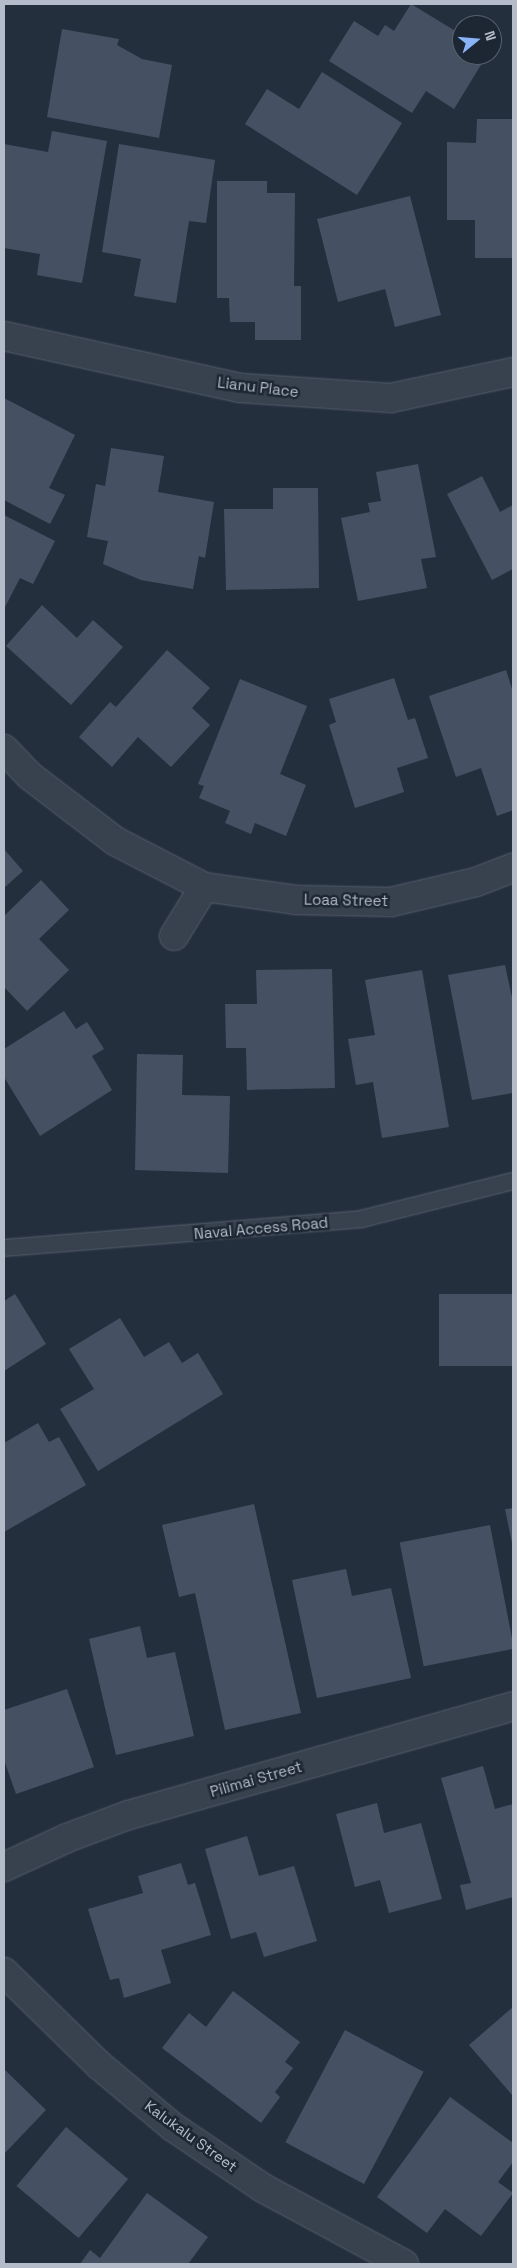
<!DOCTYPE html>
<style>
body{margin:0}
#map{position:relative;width:517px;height:2268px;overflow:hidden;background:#242f3e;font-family:"Space Grotesk",sans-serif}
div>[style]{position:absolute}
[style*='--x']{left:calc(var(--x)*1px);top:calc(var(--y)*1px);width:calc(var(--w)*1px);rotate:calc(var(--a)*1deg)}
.building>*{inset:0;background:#455162;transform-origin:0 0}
.roads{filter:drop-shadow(0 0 1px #565f6c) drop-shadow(0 0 1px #565f6c)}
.lane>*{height:16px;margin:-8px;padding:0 8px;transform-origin:8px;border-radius:8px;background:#38414e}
.street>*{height:28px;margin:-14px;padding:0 14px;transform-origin:14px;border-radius:14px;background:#38414e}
span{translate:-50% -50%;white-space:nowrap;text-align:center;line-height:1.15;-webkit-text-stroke:5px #1d2633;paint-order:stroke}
.street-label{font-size:15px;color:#b4bcc9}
.frame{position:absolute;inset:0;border:5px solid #b4bcc9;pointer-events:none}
.north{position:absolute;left:452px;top:15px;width:50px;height:50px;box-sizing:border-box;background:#1d2633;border:1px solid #59626f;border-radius:50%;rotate:73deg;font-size:14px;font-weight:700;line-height:20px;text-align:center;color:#b4bcc9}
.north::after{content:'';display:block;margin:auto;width:18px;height:22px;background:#8ab4f8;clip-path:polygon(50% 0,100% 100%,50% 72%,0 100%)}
</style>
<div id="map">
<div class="building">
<i style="clip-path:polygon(411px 4px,462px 35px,462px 55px,487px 55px,454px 109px,426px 91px,412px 113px,329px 61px,354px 21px,378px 36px,385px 25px,394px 31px)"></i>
<i style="clip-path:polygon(62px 29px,119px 39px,117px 45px,142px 59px,172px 65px,159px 138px,47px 117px)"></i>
<i style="clip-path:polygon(322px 72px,402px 123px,357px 195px,245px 124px,267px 89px,299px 109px)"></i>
<i style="clip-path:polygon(477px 119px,513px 119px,513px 258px,475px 258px,475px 220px,447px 220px,447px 142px,476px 143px)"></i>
<i style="clip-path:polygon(52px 131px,107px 141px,82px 283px,37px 275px,40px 254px,4px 248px,4px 144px,48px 152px)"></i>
<i style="clip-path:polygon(119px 144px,215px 160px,206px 223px,189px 221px,176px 303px,134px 296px,141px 259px,102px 252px)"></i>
<i style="clip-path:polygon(217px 181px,267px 181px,267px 193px,295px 193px,294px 286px,301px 286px,301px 340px,255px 340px,255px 322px,230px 322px,229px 298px,217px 298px)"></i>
<i style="clip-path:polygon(410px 196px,441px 315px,395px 327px,385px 289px,338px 302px,317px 219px)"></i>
<i style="clip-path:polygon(4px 398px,75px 435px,49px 488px,65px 495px,50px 524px,4px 500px)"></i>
<i style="clip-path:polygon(111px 448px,164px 456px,158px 492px,214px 502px,205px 558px,199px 556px,193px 589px,141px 580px,103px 564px,108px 541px,87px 537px,96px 484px,105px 486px)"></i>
<i style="clip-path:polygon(418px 464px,436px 557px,421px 559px,427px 588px,358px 601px,341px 518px,370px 512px,368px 503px,381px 501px,376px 472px)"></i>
<i style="clip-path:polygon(482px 476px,500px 512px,513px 505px,513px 569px,492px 580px,447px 494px)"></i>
<i style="clip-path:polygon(273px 488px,318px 488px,319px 588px,226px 590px,224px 509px,273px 509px)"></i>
<i style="clip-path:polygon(4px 515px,55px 541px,33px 584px,20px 578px,4px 609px)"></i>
<i style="clip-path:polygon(42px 605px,77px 638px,93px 620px,123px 647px,71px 705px,6px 646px)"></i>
<i style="clip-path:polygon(167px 650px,210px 688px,192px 708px,210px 725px,171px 767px,138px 737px,112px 767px,79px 737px,110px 702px,116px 707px)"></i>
<i style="clip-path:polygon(506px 670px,513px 692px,513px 810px,497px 816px,481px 768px,456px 777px,429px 696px)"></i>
<i style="clip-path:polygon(394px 678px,408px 720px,415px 718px,428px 758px,397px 768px,404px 792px,355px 808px,329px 725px,336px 722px,329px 699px)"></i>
<i style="clip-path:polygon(240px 679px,307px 706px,280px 774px,306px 785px,286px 836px,255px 823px,251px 834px,225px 823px,230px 811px,199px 798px,204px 786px,198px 784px)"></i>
<i style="clip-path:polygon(4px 849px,23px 871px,4px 888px)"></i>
<i style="clip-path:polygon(41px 880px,69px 910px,39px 939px,69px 970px,27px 1011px,4px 987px,4px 916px)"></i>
<i style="clip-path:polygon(505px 965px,513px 1002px,513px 1093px,472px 1100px,448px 975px)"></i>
<i style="clip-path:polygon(332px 969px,335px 1088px,247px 1090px,246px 1048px,226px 1048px,225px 1004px,257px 1004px,256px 970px)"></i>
<i style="clip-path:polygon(422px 970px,449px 1127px,382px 1138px,373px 1082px,356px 1085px,348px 1039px,375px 1035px,365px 980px)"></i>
<i style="clip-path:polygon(64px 1011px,76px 1029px,87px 1022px,104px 1049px,92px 1056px,112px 1090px,40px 1136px,4px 1077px,4px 1049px)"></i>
<i style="clip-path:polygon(137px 1054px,183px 1055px,182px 1095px,230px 1096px,228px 1173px,135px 1170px)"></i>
<i style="clip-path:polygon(15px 1294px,46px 1344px,4px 1371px,4px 1301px)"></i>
<i style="left:513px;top:1294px;width:72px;height:74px;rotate:90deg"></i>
<i style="clip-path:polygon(120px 1318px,144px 1357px,169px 1342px,182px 1363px,198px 1353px,223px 1394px,98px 1471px,60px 1409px,94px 1389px,69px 1349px)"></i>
<i style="clip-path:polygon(38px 1423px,49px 1442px,59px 1437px,86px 1485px,4px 1532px,4px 1443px)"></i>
<i style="clip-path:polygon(254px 1504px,301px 1713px,225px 1730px,195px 1593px,179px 1597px,162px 1525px)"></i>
<i style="clip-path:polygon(513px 1508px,513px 1542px,512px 1543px,505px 1509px)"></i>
<i style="left:490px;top:1525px;width:126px;height:92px;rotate:79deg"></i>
<i style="clip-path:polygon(346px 1569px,352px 1596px,391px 1588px,411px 1678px,317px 1698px,292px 1580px)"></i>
<i style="clip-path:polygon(140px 1626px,147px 1658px,175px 1652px,194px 1736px,116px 1755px,89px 1639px)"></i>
<i style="clip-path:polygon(67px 1689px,94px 1767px,16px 1794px,4px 1760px,4px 1710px)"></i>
<i style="clip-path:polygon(483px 1766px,495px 1809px,513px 1804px,513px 1897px,466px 1910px,460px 1885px,471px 1883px,441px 1778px)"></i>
<i style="clip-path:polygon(377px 1803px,384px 1833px,421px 1823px,442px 1899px,389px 1913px,380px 1880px,355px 1887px,336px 1814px)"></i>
<i style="clip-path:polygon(247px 1836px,259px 1876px,294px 1866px,317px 1941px,264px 1957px,256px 1932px,231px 1939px,205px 1849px)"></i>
<i style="clip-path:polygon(181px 1863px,188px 1885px,195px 1883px,211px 1935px,161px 1950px,171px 1983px,124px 1998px,119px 1978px,110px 1980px,88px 1909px,143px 1893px,138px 1876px)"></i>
<i style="clip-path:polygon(233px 1991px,300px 2042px,285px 2062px,293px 2068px,275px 2092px,280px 2097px,261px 2123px,162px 2048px,189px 2013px,206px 2027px)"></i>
<i style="clip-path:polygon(513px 2007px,513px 2096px,469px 2045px)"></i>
<i style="left:345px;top:2030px;width:89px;height:127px;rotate:28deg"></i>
<i style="clip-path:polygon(4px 2069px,46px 2110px,4px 2154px)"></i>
<i style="clip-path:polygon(450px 2097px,513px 2143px,513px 2162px,498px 2182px,513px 2193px,481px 2236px,445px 2209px,427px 2233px,377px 2197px)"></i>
<i style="left:66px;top:2127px;width:81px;height:77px;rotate:40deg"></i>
<i style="clip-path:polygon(147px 2193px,208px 2237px,188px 2264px,80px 2264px,90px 2250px,100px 2258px)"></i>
</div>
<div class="roads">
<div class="lane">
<i style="--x:4;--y:1248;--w:358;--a:-4.6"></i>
<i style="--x:361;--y:1219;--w:157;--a:-14"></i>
</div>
<div class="street">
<i style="--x:4;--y:336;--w:242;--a:12.4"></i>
<i style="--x:240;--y:388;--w:151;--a:3.8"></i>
<i style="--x:391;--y:398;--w:125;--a:-12"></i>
<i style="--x:4;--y:749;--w:37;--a:46"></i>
<i style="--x:30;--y:776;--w:107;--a:37.4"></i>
<i style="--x:115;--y:841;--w:100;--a:27.3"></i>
<i style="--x:204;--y:887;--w:93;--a:8"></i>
<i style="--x:296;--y:900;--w:95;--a:1.2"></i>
<i style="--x:391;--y:902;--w:87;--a:-13.2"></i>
<i style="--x:476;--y:882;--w:40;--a:-21"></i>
<i style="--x:174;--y:936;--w:57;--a:-58.5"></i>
<i style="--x:4;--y:1867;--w:69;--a:-24.7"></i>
<i style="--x:67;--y:1838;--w:66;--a:-20.4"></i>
<i style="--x:129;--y:1815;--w:399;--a:-15.8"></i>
<i style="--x:4;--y:1972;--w:133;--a:44.4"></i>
<i style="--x:99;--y:2065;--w:97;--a:40"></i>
<i style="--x:173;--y:2127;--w:109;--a:34.1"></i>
<i style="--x:263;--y:2188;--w:160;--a:28.3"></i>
</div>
</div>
<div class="street-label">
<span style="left:258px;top:387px;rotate:7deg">Lianu Place</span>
<span style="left:346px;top:900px;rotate:1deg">Loaa Street</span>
<span style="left:261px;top:1228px;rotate:-5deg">Naval Access Road</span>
<span style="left:256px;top:1779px;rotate:-16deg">Pilimai Street</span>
<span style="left:191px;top:2136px;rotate:36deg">Kalukalu Street</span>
</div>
<div class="frame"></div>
<div class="north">N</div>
</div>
